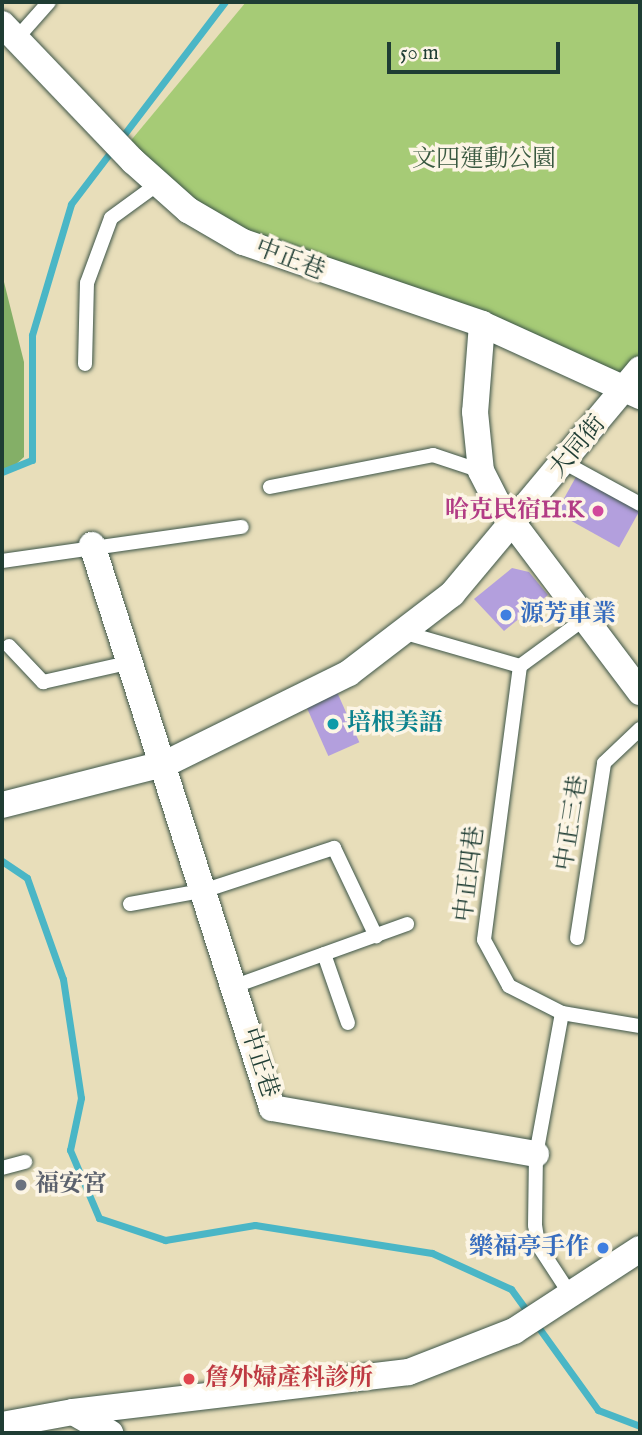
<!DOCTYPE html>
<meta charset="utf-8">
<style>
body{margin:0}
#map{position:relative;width:642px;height:1435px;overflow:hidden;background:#e8deba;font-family:"IM FELL English","Noto Serif TC",serif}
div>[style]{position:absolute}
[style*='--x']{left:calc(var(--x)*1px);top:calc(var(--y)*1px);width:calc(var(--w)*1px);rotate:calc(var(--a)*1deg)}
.green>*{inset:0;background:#a6cb76}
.forest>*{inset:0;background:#84af67}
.stream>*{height:7px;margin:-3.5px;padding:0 3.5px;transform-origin:3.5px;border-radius:3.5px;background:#4ab6c6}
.building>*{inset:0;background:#b39fdd;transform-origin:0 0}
.roads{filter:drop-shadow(0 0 2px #3d5548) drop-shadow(0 0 2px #3d5548)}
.lane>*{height:14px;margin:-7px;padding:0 7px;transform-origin:7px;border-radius:7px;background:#fff}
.street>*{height:26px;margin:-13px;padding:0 13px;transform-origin:13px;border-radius:13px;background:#fff}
.dots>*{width:19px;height:19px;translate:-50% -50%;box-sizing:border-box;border:4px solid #fcf5e5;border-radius:50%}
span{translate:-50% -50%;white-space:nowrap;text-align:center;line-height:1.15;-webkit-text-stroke:7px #fcf5e5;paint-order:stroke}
.park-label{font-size:24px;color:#3a5941}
.street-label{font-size:24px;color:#1f3d34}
.hotel-label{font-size:24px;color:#b23c85;font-weight:700}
.right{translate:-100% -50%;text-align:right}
.shop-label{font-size:24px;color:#366cbe;font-weight:700}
.left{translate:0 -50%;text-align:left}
.culture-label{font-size:24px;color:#0d838f;font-weight:700}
.worship-label{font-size:24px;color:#5b616d;font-weight:700}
.health-label{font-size:24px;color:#be3a42;font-weight:700}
.frame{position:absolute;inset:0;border:4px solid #1f3d34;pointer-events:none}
.scale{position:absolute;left:387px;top:42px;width:173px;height:32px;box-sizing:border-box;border:4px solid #1f3d34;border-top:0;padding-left:9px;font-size:21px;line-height:24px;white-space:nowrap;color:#1f3d34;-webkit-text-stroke:5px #fcf5e5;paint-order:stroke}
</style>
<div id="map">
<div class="green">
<i style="clip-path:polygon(246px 2px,640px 2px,640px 358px,624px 381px,243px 242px,123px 150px)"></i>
</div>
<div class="forest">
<i style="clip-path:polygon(4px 282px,24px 362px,24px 457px,2px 477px)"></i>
</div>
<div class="stream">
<i style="--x:2;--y:472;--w:32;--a:-22"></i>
<i style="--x:32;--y:460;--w:125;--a:-90"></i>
<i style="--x:32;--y:335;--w:137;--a:-73.4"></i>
<i style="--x:71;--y:204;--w:254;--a:-52.7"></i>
<i style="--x:2;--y:861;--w:30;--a:34"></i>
<i style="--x:27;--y:878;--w:107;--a:70.4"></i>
<i style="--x:63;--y:979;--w:120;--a:81.4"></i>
<i style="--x:81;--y:1098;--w:53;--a:101.9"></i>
<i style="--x:70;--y:1150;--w:74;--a:66.9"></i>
<i style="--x:99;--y:1218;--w:70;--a:18.4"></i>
<i style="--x:165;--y:1240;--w:91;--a:-9.5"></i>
<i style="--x:255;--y:1225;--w:179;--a:9"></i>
<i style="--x:432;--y:1253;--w:87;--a:24.5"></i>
<i style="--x:511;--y:1289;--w:31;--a:54"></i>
<i style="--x:536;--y:1324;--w:106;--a:54.2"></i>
<i style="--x:598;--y:1410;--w:45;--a:20.9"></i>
</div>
<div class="building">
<i style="left:577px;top:475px;width:72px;height:43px;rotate:29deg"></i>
<i style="clip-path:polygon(512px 568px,529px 572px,548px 595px,504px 631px,474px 599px)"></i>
<i style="left:337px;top:692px;width:55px;height:34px;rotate:66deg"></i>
</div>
<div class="roads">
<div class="lane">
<i style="--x:17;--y:38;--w:48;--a:-48.4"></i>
<i style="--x:85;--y:364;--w:81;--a:-88.6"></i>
<i style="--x:87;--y:283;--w:69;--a:-69.7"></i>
<i style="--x:111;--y:218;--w:59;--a:-36.1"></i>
<i style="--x:565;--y:463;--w:85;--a:28.7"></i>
<i style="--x:270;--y:487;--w:166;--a:-11.1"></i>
<i style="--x:433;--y:455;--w:51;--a:18.4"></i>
<i style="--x:2;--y:561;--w:242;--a:-8.1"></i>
<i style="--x:587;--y:617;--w:83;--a:143.8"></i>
<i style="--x:520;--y:666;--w:276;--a:97.5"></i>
<i style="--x:484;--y:940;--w:52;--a:61.5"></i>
<i style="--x:509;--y:986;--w:59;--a:27"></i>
<i style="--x:562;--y:1013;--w:79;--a:9.5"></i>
<i style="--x:402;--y:632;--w:123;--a:16.1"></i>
<i style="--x:9;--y:646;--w:50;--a:46.6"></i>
<i style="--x:43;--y:682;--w:91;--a:-12.7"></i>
<i style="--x:130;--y:904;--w:77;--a:-10.4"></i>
<i style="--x:206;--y:890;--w:135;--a:-18.2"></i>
<i style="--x:334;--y:848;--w:98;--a:64.5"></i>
<i style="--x:577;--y:938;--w:177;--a:-81.2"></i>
<i style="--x:604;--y:763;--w:50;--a:-43.4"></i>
<i style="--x:324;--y:954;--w:73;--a:70.8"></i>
<i style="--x:235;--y:986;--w:183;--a:-19.8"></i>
<i style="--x:562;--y:1013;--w:143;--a:100.4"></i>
<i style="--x:536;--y:1154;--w:71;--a:90.8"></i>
<i style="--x:535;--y:1225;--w:20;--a:81"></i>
<i style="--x:538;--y:1245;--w:62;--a:56.8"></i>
<i style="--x:2;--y:1168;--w:24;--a:-15"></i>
</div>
<div class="street">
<i style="--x:2;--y:24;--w:190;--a:46.3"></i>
<i style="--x:133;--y:161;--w:74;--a:41.7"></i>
<i style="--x:188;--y:210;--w:64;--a:30.2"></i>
<i style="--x:243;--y:242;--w:253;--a:18.9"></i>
<i style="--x:482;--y:324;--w:174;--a:24.5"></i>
<i style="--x:482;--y:324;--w:88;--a:94.5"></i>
<i style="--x:475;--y:412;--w:59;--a:84.2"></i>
<i style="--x:481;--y:471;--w:35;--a:63"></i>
<i style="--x:497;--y:502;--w:238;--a:53"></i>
<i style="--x:92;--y:545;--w:591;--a:72.27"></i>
<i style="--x:272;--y:1108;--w:268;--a:9.9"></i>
<i style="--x:2;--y:805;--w:170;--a:-14.3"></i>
<i style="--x:167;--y:763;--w:203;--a:-26.3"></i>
<i style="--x:349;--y:673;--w:130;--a:-37.5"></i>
<i style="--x:452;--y:594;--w:293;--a:-50.1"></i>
<i style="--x:73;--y:1412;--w:338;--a:-6.8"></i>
<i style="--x:409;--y:1372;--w:113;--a:-21.3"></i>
<i style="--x:514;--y:1331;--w:150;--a:-33.1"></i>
<i style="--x:2;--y:1425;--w:72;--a:-10.4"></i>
<i style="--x:73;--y:1412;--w:43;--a:29.6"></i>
</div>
</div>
<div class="dots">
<i style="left:598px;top:511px;background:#d1479c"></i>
<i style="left:506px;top:615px;background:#3f7fe0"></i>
<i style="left:333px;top:724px;background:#0f9aa8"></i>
<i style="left:21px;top:1185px;background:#6b7280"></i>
<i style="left:603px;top:1248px;background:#3f7fe0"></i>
<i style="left:189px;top:1379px;background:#e0444e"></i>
</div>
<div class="park-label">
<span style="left:484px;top:160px">文四運動公園</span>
</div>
<div class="street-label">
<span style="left:290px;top:260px;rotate:21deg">中正巷</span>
<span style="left:578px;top:447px;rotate:-50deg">大同街</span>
<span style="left:572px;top:823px;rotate:-81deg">中正三巷</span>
<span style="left:470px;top:874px;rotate:-83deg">中正四巷</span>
<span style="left:259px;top:1063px;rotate:72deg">中正巷</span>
</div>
<div class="hotel-label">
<span class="right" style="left:584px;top:511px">哈克民宿H.K</span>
</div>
<div class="shop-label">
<span class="left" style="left:520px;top:615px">源芳車業</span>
<span class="right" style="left:589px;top:1248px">樂福亭手作</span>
</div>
<div class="culture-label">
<span class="left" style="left:347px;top:724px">培根美語</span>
</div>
<div class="worship-label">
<span class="left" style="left:35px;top:1185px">福安宮</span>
</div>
<div class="health-label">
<span class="left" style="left:205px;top:1379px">詹外婦產科診所</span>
</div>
<div class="frame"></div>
<div class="scale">50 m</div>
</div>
